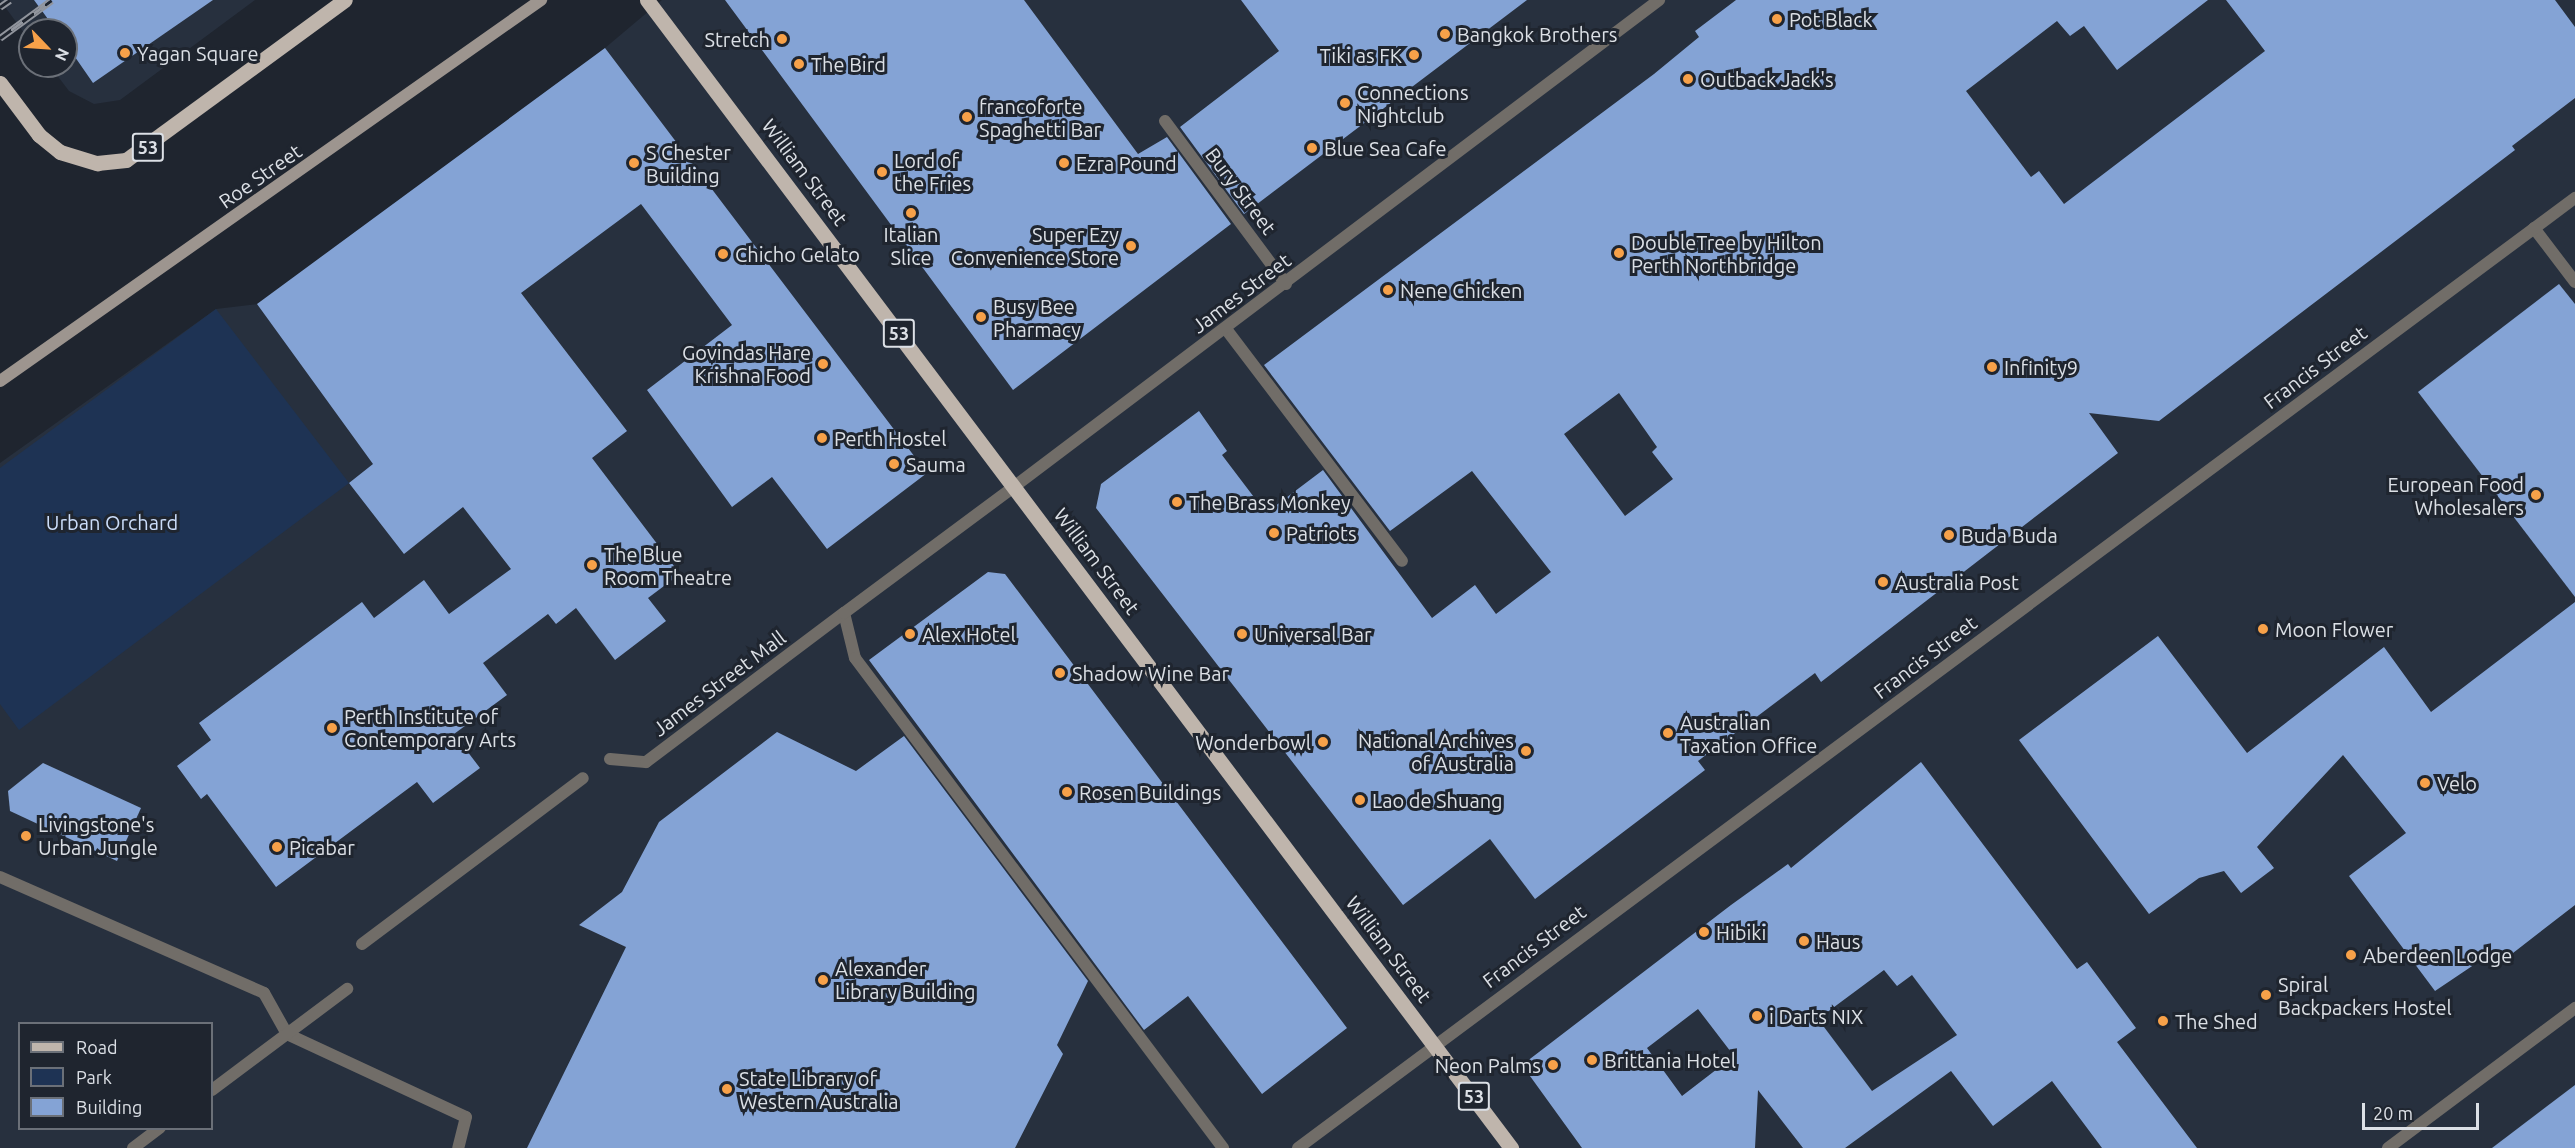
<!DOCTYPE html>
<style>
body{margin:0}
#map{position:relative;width:2575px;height:1148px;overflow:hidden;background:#1f252f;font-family:Ubuntu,sans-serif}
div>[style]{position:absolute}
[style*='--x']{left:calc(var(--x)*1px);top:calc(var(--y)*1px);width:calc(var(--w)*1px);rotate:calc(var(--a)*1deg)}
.built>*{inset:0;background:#27303e}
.green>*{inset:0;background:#1e3354}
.building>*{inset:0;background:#84a3d5}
.service>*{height:12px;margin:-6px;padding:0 6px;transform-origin:6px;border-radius:6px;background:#716d68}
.pedestrian>*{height:12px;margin:-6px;padding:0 6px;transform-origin:6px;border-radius:6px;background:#716d68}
.minor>*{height:12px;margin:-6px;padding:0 6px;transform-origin:6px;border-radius:6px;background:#716d68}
.tertiary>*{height:12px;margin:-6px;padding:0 6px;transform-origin:6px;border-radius:6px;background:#716d68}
.secondary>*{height:12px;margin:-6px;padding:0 6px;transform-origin:6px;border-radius:6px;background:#9d958f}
.primary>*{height:15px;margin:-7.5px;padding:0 7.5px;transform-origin:7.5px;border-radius:7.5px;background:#bfb5ac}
.rail>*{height:7px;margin-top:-3.5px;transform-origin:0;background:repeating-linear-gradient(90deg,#1f252f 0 14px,#91959d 0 28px);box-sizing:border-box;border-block:2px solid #91959d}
.dots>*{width:16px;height:16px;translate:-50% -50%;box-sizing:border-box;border:3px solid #1f252f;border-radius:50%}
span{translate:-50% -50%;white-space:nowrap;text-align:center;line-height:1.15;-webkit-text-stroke:6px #1f252f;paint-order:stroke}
.shield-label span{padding:2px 4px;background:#1f252f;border:2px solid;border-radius:4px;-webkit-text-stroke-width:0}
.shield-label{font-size:18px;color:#dce0e6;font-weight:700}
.poi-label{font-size:20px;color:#dce0e6}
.left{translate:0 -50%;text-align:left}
.right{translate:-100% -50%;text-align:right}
.street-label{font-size:20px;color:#dce0e6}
.park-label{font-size:20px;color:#cbddfa}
.legend{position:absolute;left:18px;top:1022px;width:195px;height:108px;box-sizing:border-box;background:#1f252f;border:2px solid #6b7078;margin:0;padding:8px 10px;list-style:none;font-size:18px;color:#dce0e6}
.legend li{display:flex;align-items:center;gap:12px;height:30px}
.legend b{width:30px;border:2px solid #6b7078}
.north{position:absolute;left:18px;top:18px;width:60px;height:60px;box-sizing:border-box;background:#1f252f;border:2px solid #6b7078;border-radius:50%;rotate:115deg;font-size:16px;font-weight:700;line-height:24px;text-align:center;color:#dce0e6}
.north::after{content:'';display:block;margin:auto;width:21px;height:27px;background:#f7a149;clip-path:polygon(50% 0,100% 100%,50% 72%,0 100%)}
.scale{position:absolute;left:2362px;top:1103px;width:117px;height:27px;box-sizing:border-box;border:3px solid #dce0e6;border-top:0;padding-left:8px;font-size:18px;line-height:21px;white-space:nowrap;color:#dce0e6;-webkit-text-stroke:4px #1f252f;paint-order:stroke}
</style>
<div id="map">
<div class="built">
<i style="clip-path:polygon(0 0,255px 0,120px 100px,94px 104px,69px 91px,50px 66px,66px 66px,66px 30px,30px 30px,30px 41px)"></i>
<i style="clip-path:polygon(evenodd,662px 0,2575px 0,2575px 1148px,0 1148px,0 463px,216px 309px,258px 304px,605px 48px,662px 0,20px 1024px,212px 1024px,212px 1128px,20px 1128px,20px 1024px)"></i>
</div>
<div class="green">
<i style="clip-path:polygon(216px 309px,349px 483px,19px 730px,0 704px,0 468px)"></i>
</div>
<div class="building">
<i style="clip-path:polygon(34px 0,213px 0,93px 83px,66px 44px,66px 30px,56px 30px)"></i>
<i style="clip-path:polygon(725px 0,1024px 0,1138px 154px,1167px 137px,1231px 224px,1013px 390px)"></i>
<i style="clip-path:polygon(1241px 0,1527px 0,1244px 214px,1180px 127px,1279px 51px)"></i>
<i style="clip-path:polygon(evenodd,1736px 0,2208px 0,2117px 70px,2084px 26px,2070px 36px,2057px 21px,1966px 91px,2031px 177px,2039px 171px,2064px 204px,2265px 51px,2226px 0,2555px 0,2575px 27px,2575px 98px,2512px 146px,2515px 150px,2159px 421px,2089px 413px,2118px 453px,1821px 682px,1815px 673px,1698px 761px,1705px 770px,1535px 899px,1490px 839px,1403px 905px,1096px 508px,1101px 484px,1199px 411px,1227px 451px,1222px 455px,1266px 513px,1323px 470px,1432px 618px,1475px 585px,1496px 614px,1551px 572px,1472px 471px,1390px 531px,1264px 365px,1654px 74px,1699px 37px,1695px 31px,1736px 0,1619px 393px,1657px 447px,1652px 452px,1673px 479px,1625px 516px,1564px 434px,1619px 393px)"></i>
<i style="clip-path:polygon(605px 48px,927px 473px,827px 549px,772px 477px,732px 507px,647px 390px,732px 325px,641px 204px,521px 293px,627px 431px,592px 458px,680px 574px,648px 598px,666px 621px,615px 660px,576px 608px,556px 624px,548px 614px,483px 663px,507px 695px,454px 734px,480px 768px,433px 803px,417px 782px,276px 887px,207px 794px,201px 799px,177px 766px,211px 740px,199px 723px,362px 602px,374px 618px,424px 580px,449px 614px,511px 569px,463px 507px,404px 554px,349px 483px,373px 464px,257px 304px)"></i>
<i style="clip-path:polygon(2559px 284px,2575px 304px,2575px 597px,2418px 392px)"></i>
<i style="clip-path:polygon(988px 572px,1005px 574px,1347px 1028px,1262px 1094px,1188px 996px,1144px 1030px,869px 660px)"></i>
<i style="clip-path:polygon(2575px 602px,2575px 905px,2504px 960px,2496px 950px,2435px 991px,2349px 876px,2406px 833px,2343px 755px,2257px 847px,2274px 868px,2241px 893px,2224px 871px,2199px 878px,2149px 914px,2019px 740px,2158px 636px,2247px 753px,2384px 647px,2431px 712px)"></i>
<i style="clip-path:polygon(777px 732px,856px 771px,904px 736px,1088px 981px,1057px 1045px,1063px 1054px,1015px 1148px,527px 1148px,626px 947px,579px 925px,622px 892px,659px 822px)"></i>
<i style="clip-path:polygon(evenodd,1921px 762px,2077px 969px,2087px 962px,2136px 1028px,2117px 1042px,2197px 1148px,2102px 1148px,2052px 1081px,1993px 1126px,1951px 1071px,1845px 1148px,1803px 1148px,1758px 1090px,1755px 1148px,1582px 1148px,1522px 1065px,1731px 905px,1788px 864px,1791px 868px,1921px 762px,1884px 970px,1897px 986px,1912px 975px,1957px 1035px,1872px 1091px,1818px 1019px,1884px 970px,1921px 762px,1698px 1009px,1734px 1056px,1682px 1096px,1647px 1048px,1698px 1009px)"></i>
<i style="clip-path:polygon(43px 763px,141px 808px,117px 861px,10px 811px,8px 791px)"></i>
<i style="clip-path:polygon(2575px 1085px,2575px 1148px,2492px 1148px)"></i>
</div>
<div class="service">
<i style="--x:1165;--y:121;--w:203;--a:53.4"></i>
<i style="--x:2534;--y:228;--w:68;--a:52.8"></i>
<i style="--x:1226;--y:329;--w:291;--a:52.8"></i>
<i style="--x:844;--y:613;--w:46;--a:76.3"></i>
<i style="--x:855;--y:658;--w:613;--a:53.09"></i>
</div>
<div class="pedestrian">
<i style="--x:610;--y:759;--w:36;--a:5"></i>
<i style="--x:646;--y:762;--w:248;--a:-37"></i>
<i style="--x:0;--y:877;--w:288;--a:23.7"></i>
<i style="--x:264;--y:993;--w:47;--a:60.7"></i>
<i style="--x:287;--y:1034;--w:197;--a:24.9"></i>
<i style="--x:466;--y:1117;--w:32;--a:104"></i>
<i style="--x:362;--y:944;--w:276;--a:-36.9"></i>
<i style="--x:212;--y:1090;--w:169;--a:-36.8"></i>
<i style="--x:133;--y:1148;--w:34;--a:-37"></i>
</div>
<div class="minor">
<i style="--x:844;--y:613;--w:213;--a:-36.6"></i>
<i style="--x:1298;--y:1148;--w:1592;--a:-36.65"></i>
</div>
<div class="tertiary">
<i style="--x:1015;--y:486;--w:807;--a:-37.04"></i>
<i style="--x:2388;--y:1148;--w:234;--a:-36.8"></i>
</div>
<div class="secondary">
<i style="--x:0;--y:381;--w:662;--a:-35.16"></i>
</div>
<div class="primary">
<i style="--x:647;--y:0;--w:1437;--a:53.03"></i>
<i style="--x:0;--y:83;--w:65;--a:53.1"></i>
<i style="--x:39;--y:135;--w:27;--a:39"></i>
<i style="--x:60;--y:152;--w:39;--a:17"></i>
<i style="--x:97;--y:163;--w:29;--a:-6"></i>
<i style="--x:126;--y:160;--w:271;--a:-36.2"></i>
</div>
<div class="rail">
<i style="--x:0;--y:7;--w:12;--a:-35"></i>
<i style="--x:0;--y:38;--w:64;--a:-36.2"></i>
</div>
<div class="dots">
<i style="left:1777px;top:19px;background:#f7a149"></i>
<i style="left:1445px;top:34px;background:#f7a149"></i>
<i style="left:782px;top:39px;background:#f7a149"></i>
<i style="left:125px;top:53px;background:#f7a149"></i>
<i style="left:1414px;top:55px;background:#f7a149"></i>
<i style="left:799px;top:64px;background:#f7a149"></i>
<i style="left:1688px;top:79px;background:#f7a149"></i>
<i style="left:1345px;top:103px;background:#f7a149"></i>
<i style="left:967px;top:117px;background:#f7a149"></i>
<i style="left:1312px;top:148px;background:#f7a149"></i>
<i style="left:634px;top:163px;background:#f7a149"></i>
<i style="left:1064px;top:163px;background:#f7a149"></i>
<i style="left:882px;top:172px;background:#f7a149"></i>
<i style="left:911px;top:213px;background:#f7a149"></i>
<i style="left:1131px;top:246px;background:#f7a149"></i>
<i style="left:1619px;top:253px;background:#f7a149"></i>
<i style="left:723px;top:254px;background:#f7a149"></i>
<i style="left:1388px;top:290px;background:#f7a149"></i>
<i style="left:981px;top:317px;background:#f7a149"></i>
<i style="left:823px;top:364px;background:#f7a149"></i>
<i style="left:1992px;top:367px;background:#f7a149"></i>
<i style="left:822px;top:438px;background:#f7a149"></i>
<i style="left:894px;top:464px;background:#f7a149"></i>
<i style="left:2536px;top:495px;background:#f7a149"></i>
<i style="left:1177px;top:502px;background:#f7a149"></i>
<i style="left:1274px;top:533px;background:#f7a149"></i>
<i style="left:1949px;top:535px;background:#f7a149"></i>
<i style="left:592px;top:565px;background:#f7a149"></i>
<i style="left:1883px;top:582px;background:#f7a149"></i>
<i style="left:2263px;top:629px;background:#f7a149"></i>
<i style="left:910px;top:634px;background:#f7a149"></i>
<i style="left:1242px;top:634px;background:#f7a149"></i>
<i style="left:1060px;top:673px;background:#f7a149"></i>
<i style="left:332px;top:728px;background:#f7a149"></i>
<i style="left:1668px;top:733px;background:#f7a149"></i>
<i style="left:1323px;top:742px;background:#f7a149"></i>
<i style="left:1526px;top:751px;background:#f7a149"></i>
<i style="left:2425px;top:783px;background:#f7a149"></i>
<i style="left:1067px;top:792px;background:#f7a149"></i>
<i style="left:1360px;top:800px;background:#f7a149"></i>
<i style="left:26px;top:836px;background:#f7a149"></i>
<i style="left:277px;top:847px;background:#f7a149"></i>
<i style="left:1704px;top:932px;background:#f7a149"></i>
<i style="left:1804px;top:941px;background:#f7a149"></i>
<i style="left:2351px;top:955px;background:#f7a149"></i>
<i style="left:823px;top:980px;background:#f7a149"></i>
<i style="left:2266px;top:995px;background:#f7a149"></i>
<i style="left:1757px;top:1016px;background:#f7a149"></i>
<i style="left:2163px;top:1021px;background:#f7a149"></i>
<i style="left:1592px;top:1060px;background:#f7a149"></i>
<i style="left:1553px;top:1065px;background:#f7a149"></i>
<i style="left:727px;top:1089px;background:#f7a149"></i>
</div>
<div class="shield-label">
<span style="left:148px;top:147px">53</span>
<span style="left:899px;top:333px">53</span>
<span style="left:1474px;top:1096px">53</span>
</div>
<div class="poi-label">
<span class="left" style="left:1789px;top:19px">Pot Black</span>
<span class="left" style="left:1457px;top:34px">Bangkok Brothers</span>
<span class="right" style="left:770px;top:39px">Stretch</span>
<span class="left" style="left:137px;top:53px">Yagan Square</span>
<span class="right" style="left:1402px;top:55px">Tiki as FK</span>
<span class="left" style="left:811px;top:64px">The Bird</span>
<span class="left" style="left:1700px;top:79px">Outback Jack's</span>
<span class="left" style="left:1357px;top:104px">Connections<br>Nightclub</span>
<span class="left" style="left:979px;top:118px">francoforte<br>Spaghetti Bar</span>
<span class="left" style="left:1324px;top:148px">Blue Sea Cafe</span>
<span class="left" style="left:646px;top:164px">S Chester<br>Building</span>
<span class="left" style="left:894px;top:172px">Lord of<br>the Fries</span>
<span class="left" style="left:1076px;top:163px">Ezra Pound</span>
<span style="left:911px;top:246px">Italian<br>Slice</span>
<span class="right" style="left:1119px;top:246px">Super Ezy<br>Convenience Store</span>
<span class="left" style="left:1631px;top:254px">DoubleTree by Hilton<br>Perth Northbridge</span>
<span class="left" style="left:735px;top:254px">Chicho Gelato</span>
<span class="left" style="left:1400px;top:290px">Nene Chicken</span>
<span class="left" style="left:993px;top:318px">Busy Bee<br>Pharmacy</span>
<span class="right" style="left:811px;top:364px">Govindas Hare<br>Krishna Food</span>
<span class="left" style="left:2004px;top:367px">Infinity9</span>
<span class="left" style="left:834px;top:438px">Perth Hostel</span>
<span class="left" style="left:906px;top:464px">Sauma</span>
<span class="right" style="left:2524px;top:496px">European Food<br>Wholesalers</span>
<span class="left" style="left:1189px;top:502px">The Brass Monkey</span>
<span class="left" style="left:1286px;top:533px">Patriots</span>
<span class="left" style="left:1961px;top:535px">Buda Buda</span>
<span class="left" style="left:604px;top:566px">The Blue<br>Room Theatre</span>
<span class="left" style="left:1895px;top:582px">Australia Post</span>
<span class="left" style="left:2275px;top:629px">Moon Flower</span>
<span class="left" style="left:922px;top:634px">Alex Hotel</span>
<span class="left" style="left:1254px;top:634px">Universal Bar</span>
<span class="left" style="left:1072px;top:673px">Shadow Wine Bar</span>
<span class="left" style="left:344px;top:728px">Perth Institute of<br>Contemporary Arts</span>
<span class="left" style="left:1680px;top:734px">Australian<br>Taxation Office</span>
<span class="right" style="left:1514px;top:752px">National Archives<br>of Australia</span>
<span class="right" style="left:1311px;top:742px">Wonderbowl</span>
<span class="left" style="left:2437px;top:783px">Velo</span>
<span class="left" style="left:1079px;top:792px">Rosen Buildings</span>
<span class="left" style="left:1372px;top:800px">Lao de Shuang</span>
<span class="left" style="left:38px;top:836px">Livingstone's<br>Urban Jungle</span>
<span class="left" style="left:289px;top:847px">Picabar</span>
<span class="left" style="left:1716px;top:932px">Hibiki</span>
<span class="left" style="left:1816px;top:941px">Haus</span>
<span class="left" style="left:2363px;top:955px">Aberdeen Lodge</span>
<span class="left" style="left:835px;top:980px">Alexander<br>Library Building</span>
<span class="left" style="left:2278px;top:996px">Spiral<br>Backpackers Hostel</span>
<span class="left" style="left:1769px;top:1016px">i Darts NIX</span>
<span class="left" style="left:2175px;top:1021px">The Shed</span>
<span class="left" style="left:1604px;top:1060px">Brittania Hotel</span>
<span class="right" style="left:1541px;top:1065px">Neon Palms</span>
<span class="left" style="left:739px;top:1090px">State Library of<br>Western Australia</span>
</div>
<div class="street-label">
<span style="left:805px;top:172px;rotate:53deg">William Street</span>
<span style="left:260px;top:176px;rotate:-35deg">Roe Street</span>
<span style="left:1241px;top:191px;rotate:53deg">Bury Street</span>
<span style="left:1241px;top:293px;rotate:-37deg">James Street</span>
<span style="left:2315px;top:367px;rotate:-37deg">Francis Street</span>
<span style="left:1097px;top:561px;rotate:53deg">William Street</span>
<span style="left:1925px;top:657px;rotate:-37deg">Francis Street</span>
<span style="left:719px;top:683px;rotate:-37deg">James Street Mall</span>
<span style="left:1534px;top:946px;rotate:-37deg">Francis Street</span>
<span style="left:1389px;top:949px;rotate:53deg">William Street</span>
</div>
<div class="park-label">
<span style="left:112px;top:522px">Urban Orchard</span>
</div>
<ul class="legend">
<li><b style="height:8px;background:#bfb5ac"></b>Road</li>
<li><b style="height:16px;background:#1e3354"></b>Park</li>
<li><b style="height:16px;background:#84a3d5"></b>Building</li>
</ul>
<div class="north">N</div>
<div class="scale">20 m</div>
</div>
